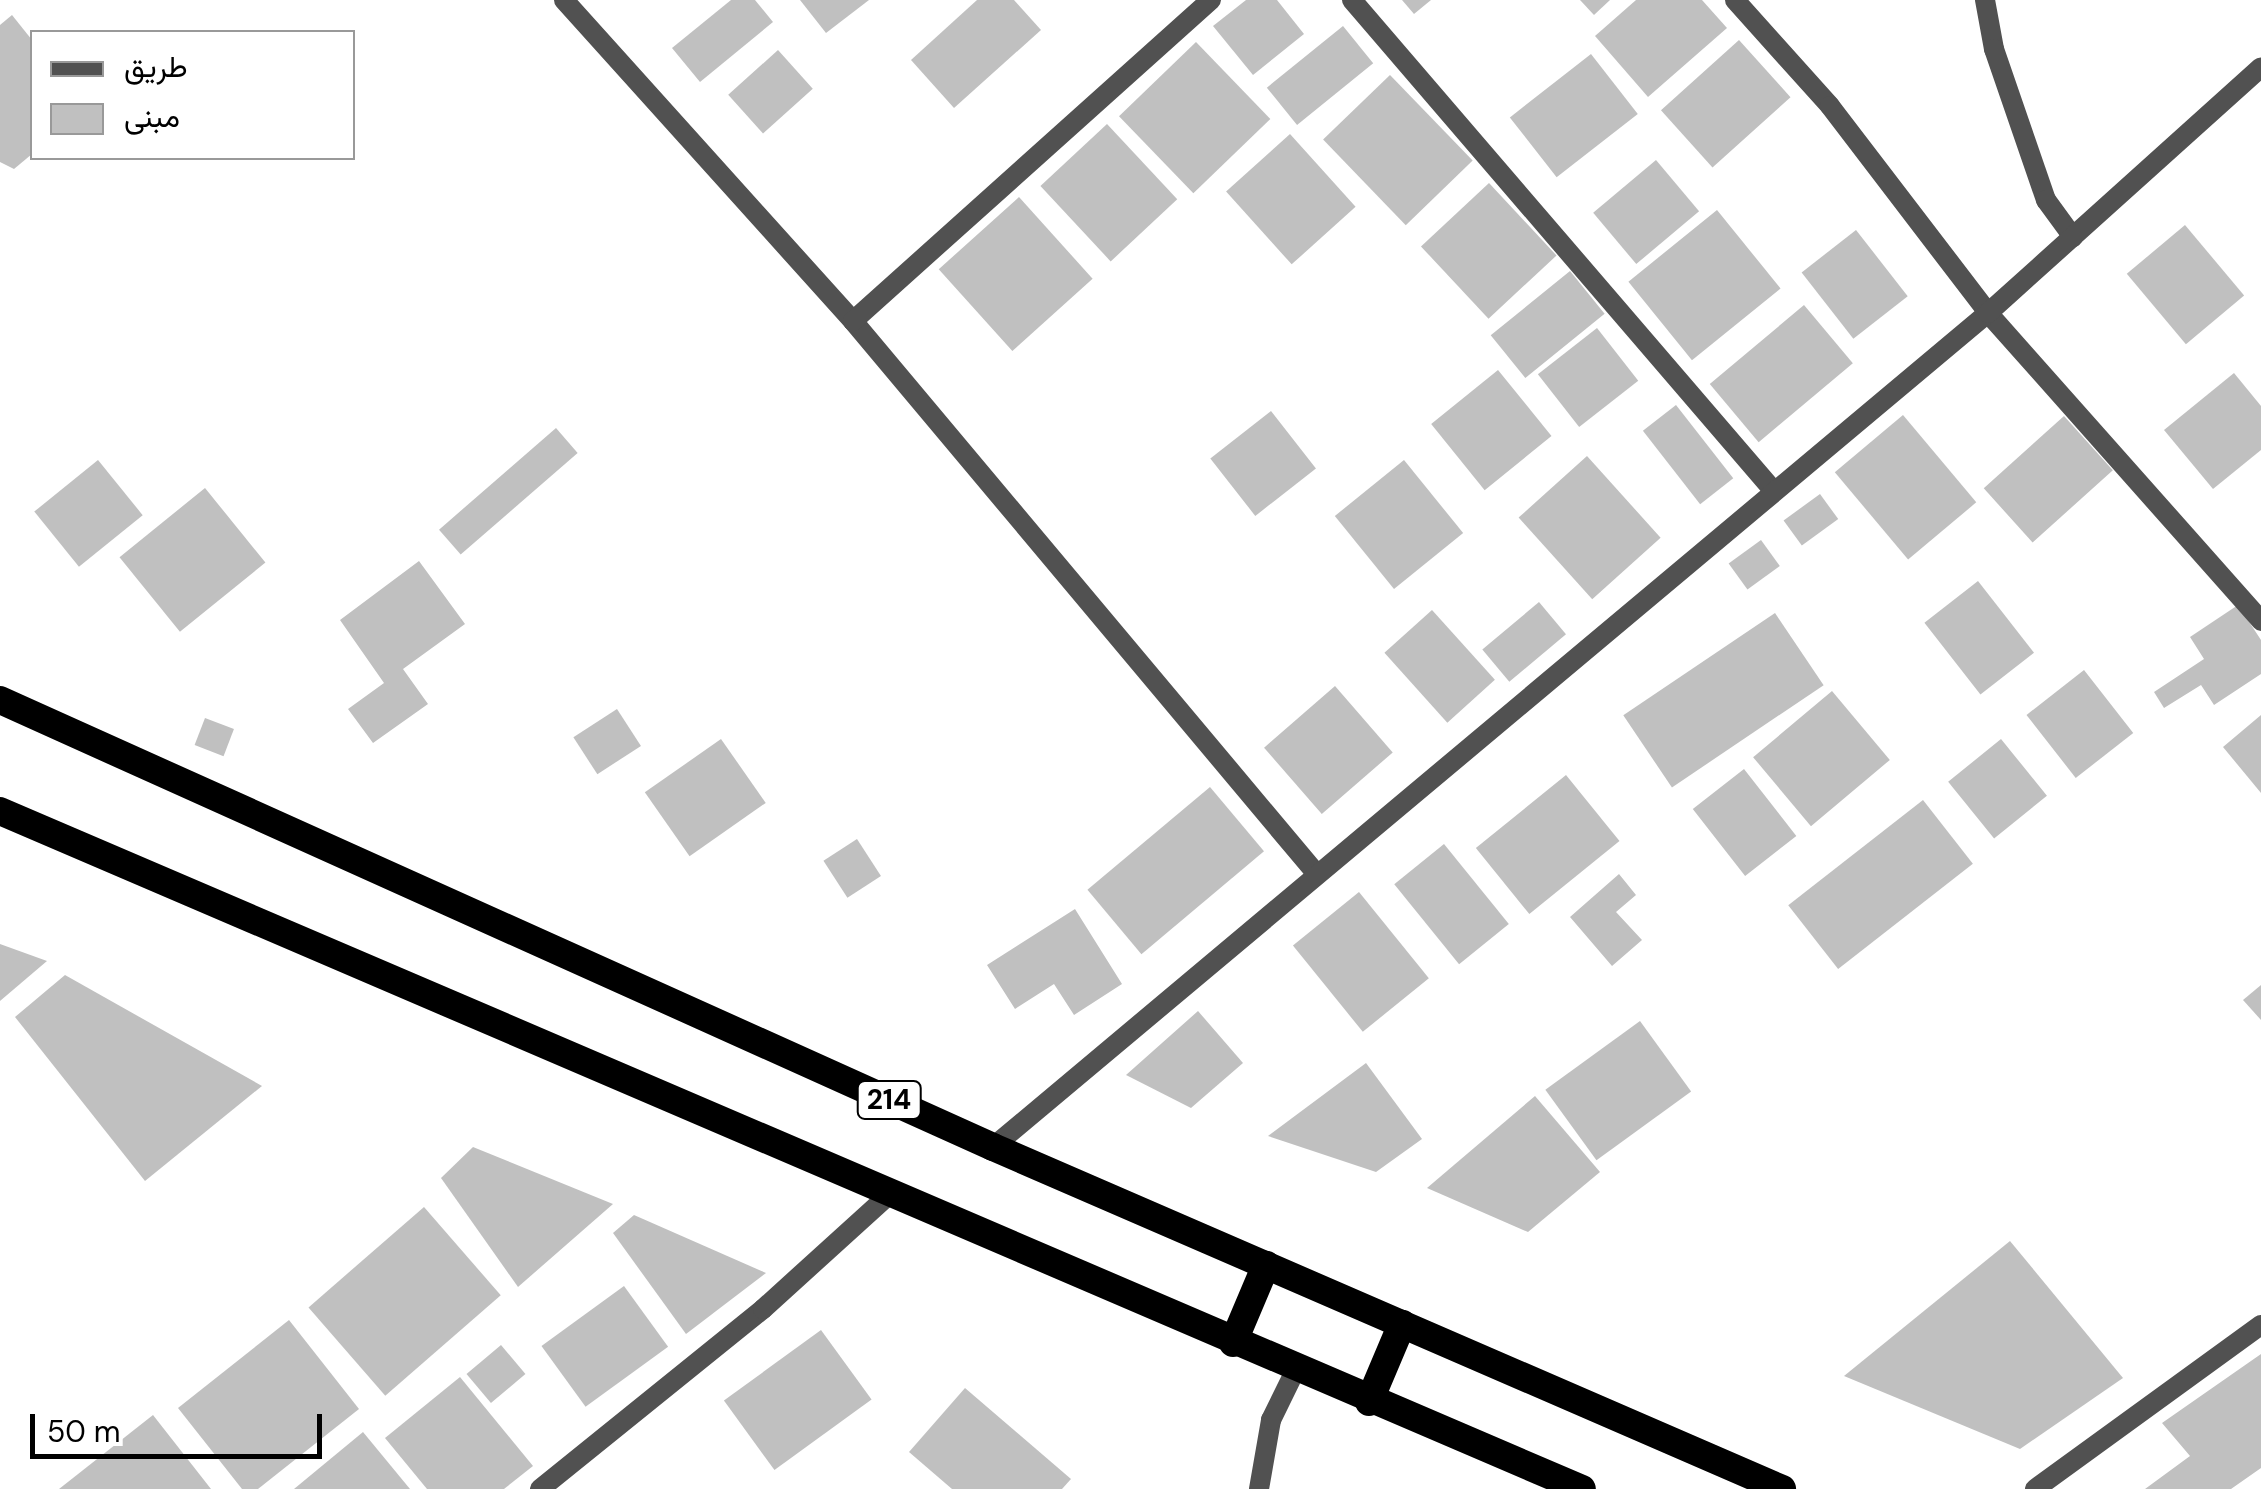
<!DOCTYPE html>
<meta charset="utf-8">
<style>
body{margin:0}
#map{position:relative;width:2261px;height:1489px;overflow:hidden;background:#fff;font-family:"DM Sans",Vazirmatn,sans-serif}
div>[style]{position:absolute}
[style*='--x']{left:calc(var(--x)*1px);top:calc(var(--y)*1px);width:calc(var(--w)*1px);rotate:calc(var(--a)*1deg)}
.building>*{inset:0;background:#c0c0c0;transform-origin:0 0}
.service>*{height:20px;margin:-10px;padding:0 10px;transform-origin:10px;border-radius:10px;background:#515151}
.minor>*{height:20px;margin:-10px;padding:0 10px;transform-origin:10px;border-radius:10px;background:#515151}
.tertiary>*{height:20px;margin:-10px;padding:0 10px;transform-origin:10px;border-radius:10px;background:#515151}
.trunk>*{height:28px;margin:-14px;padding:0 14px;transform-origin:14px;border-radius:14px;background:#000}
span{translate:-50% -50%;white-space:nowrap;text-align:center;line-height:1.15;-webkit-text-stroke:9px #fff;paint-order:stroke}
.shield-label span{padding:2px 8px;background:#fff;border:2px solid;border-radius:8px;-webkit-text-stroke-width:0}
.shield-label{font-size:28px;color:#000;font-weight:700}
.legend{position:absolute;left:30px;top:30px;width:325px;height:130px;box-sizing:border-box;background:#fff;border:2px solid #999;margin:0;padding:12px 18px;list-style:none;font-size:30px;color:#000}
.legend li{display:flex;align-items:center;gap:20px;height:50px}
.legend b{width:50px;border:2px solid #999}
.scale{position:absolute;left:30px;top:1414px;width:292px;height:45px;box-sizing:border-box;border:5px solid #000;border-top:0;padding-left:12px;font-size:30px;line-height:35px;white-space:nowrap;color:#000;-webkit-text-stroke:8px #fff;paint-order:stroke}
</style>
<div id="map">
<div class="building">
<i style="clip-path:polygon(731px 0,755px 0,773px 22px,700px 82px,672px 48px)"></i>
<i style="clip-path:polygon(800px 0,869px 0,826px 33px)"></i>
<i style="clip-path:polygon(977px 0,1014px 0,1041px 30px,954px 108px,911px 60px)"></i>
<i style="clip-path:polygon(1246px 0,1277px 0,1304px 34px,1253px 75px,1213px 26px)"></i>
<i style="clip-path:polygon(1402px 0,1431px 0,1414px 14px)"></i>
<i style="clip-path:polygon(1580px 0,1610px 0,1594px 15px)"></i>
<i style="clip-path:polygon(1636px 0,1702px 0,1727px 28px,1648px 97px,1595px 36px)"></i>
<i style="clip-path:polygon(12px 15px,32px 40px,32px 154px,14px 169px,0 162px,0 25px)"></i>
<i style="left:1343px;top:26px;width:48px;height:98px;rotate:51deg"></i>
<i style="left:1739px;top:40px;width:77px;height:105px;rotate:48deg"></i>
<i style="left:1196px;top:42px;width:107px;height:107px;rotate:46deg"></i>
<i style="left:778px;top:50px;width:52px;height:67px;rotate:48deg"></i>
<i style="left:1591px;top:54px;width:76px;height:103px;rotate:52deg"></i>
<i style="left:1390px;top:75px;width:119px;height:93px;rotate:46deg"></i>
<i style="left:1107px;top:124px;width:103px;height:91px;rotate:47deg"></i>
<i style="left:1290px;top:134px;width:98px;height:86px;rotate:48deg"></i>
<i style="left:1656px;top:160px;width:67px;height:82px;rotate:50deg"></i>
<i style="left:1489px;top:183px;width:99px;height:93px;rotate:47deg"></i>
<i style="left:1019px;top:197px;width:110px;height:108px;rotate:48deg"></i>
<i style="left:1717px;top:210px;width:101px;height:114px;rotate:51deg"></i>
<i style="left:2185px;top:225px;width:92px;height:76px;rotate:50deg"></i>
<i style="left:1856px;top:230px;width:84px;height:69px;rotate:52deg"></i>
<i style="left:1570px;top:271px;width:55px;height:102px;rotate:51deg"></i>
<i style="left:1804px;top:305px;width:76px;height:123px;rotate:50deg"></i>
<i style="left:1597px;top:328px;width:67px;height:75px;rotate:52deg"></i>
<i style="left:1498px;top:370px;width:85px;height:86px;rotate:51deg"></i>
<i style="clip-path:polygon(2234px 373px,2261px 406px,2261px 450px,2213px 489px,2164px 430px)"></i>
<i style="left:1676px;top:405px;width:93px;height:42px;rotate:52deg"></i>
<i style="left:1271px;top:411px;width:73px;height:77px;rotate:52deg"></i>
<i style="left:1903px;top:415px;width:114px;height:89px;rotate:50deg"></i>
<i style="left:2064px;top:416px;width:73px;height:108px;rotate:48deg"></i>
<i style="left:556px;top:428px;width:33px;height:155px;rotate:49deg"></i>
<i style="left:1587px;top:456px;width:110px;height:92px;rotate:48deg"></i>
<i style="left:98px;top:460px;width:71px;height:82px;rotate:51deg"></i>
<i style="left:1404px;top:460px;width:94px;height:89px;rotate:51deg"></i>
<i style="left:205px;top:488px;width:96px;height:110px;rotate:51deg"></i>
<i style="left:1820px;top:494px;width:31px;height:45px;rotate:54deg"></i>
<i style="left:1761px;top:540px;width:32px;height:40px;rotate:54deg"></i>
<i style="clip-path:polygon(419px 561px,465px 624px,403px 669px,428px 704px,373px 743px,348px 709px,384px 683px,340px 620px)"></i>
<i style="left:1978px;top:581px;width:91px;height:68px;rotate:52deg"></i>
<i style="left:1539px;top:602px;width:42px;height:74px;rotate:50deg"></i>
<i style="clip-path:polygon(2238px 605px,2261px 640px,2261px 674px,2214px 705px,2201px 685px,2164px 708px,2154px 692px,2204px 659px,2190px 637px)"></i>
<i style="left:1432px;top:610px;width:94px;height:64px;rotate:48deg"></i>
<i style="left:1775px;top:613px;width:87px;height:183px;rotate:56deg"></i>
<i style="left:2084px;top:670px;width:80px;height:73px;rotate:52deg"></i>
<i style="left:1335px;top:686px;width:88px;height:94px;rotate:49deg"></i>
<i style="left:1832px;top:691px;width:90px;height:103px;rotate:50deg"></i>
<i style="left:617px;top:709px;width:44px;height:52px;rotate:57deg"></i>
<i style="clip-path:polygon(2261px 715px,2261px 793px,2223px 747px)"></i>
<i style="left:205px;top:718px;width:31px;height:29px;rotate:21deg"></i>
<i style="left:721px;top:739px;width:78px;height:93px;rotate:55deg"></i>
<i style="left:2001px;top:739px;width:73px;height:68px;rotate:51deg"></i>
<i style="left:1744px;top:769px;width:85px;height:65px;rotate:52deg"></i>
<i style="left:1566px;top:775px;width:85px;height:116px;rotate:51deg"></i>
<i style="left:1210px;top:787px;width:84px;height:160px;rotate:50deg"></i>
<i style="left:1923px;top:800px;width:81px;height:171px;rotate:52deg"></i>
<i style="left:857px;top:839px;width:44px;height:40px;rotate:57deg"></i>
<i style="left:1444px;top:844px;width:103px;height:64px;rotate:51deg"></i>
<i style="clip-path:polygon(1619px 874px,1636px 895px,1616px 912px,1642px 940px,1612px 966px,1570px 917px)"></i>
<i style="left:1359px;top:892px;width:111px;height:85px;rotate:51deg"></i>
<i style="clip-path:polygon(1075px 909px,1122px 984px,1074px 1015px,1054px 984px,1015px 1009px,987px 965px)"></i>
<i style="clip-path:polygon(0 944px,47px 961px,0 1001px)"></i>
<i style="clip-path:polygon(65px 975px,262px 1086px,145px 1181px,15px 1017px)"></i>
<i style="clip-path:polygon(2261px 985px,2261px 1020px,2243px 1000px)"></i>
<i style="clip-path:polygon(1198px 1011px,1243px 1063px,1191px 1108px,1126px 1075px)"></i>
<i style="left:1640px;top:1021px;width:87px;height:117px;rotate:54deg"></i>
<i style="clip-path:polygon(1366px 1063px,1422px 1139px,1376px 1172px,1268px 1136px)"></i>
<i style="clip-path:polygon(1535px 1096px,1600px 1172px,1528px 1232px,1427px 1188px)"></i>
<i style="clip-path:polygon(473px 1147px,613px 1204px,518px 1287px,441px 1178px)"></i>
<i style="left:424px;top:1207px;width:117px;height:153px;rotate:49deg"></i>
<i style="clip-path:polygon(634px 1215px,766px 1273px,686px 1334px,613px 1233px)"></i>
<i style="clip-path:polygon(2010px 1241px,2123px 1378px,2020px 1449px,1844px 1376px)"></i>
<i style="left:624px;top:1286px;width:75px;height:102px;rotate:54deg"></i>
<i style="clip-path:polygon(289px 1320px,359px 1409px,258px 1489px,242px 1489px,178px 1408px)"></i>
<i style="left:821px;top:1330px;width:86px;height:120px;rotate:54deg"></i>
<i style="left:501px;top:1345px;width:38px;height:45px;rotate:50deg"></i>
<i style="clip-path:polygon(2261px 1354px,2261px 1468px,2231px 1489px,2145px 1489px,2190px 1456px,2162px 1423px)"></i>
<i style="clip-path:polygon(460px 1377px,533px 1466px,504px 1489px,427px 1489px,385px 1438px)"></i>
<i style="clip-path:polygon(965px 1388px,1071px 1479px,1062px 1489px,952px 1489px,909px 1452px)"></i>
<i style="clip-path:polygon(153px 1415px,211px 1489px,59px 1489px)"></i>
<i style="clip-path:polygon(363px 1432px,410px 1489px,294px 1489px)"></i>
</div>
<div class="service">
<i style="--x:1985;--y:0;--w:50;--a:79.6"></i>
<i style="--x:1994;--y:49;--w:160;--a:71"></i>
<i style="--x:2046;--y:200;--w:46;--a:53.9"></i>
</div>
<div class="minor">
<i style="--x:564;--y:0;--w:432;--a:48"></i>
<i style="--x:853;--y:321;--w:719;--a:50.02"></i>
<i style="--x:1352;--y:0;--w:645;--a:49.34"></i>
<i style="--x:1735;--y:0;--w:142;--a:48.1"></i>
<i style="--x:1830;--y:106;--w:260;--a:52.6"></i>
<i style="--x:1988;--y:313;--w:412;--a:48.4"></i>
<i style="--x:853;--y:321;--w:481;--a:-41.9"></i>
<i style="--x:993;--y:1147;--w:1298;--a:-39.97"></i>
<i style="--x:1988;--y:313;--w:367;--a:-42"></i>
<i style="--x:540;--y:1489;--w:287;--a:-38.9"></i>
<i style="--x:763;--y:1309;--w:174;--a:-42.2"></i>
<i style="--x:2035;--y:1489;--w:279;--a:-36"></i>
</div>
<div class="tertiary">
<i style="--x:1259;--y:1489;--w:70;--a:-80.1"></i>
<i style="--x:1271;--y:1420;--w:55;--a:-63.9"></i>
</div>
<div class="trunk">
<i style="--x:0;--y:700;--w:1089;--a:24.23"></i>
<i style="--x:993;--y:1147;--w:860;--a:23.43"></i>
<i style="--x:0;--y:811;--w:1721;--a:23.2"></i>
<i style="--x:1233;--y:1343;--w:85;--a:-67.1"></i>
<i style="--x:1369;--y:1402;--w:85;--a:-67.1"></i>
</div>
<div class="shield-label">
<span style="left:889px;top:1100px">214</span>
</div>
<ul class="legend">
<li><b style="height:12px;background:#515151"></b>طريق</li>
<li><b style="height:28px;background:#c0c0c0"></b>مبنى</li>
</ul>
<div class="scale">50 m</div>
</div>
